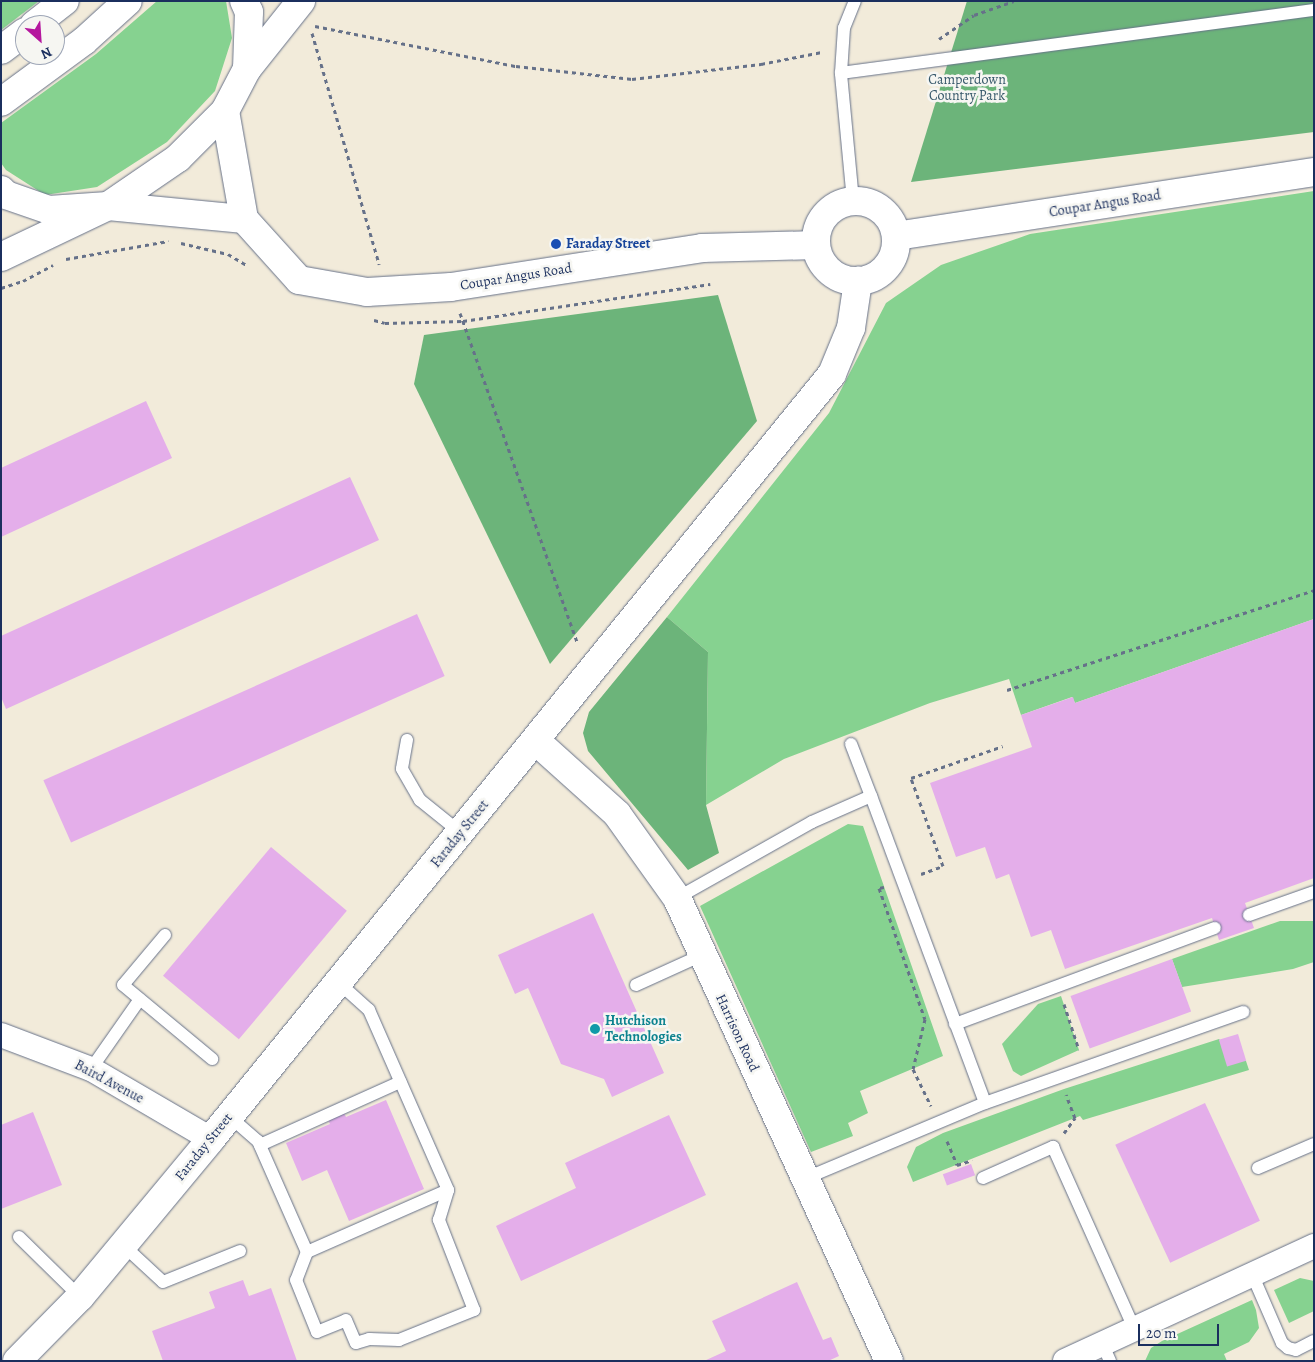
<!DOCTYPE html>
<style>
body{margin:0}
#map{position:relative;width:1315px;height:1362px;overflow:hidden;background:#f2ebda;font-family:Alegreya,serif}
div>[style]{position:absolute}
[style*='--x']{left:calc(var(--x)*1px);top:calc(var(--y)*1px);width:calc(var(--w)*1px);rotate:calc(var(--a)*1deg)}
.green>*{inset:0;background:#86d290}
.forest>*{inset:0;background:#6cb47a}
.building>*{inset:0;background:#e4aeea;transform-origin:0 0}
.path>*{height:3px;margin-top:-1.5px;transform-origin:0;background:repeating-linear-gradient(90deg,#667189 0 4px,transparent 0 8px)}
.roads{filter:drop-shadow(0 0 1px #667189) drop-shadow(0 0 1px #667189)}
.lane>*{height:12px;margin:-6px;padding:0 6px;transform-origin:6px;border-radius:6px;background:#fff}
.street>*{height:24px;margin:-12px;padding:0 12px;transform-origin:12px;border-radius:12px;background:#fff}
.secondary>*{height:28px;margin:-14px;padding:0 14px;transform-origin:14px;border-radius:14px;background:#fff}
.primary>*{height:28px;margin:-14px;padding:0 14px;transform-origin:14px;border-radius:14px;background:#fff}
.primary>.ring{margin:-14px;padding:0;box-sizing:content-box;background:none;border:28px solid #fff;border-radius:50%}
.highway>*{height:28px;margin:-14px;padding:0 14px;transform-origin:14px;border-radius:14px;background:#fff}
.dots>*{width:14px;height:14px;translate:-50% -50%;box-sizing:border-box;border:2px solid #f6f6f2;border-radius:50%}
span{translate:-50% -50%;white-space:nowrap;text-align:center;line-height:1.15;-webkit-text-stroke:5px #f6f6f2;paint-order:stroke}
.park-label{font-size:14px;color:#36586a}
.street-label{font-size:14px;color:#1b2f5e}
.transit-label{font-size:14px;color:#164399;font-weight:700}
.left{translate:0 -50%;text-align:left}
.culture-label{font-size:14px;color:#0d838f;font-weight:700}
.frame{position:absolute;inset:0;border:2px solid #1b2f5e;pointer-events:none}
.north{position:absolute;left:15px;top:15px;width:50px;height:50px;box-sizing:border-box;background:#f6f6f2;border:1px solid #9ea6b7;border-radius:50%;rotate:154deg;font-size:14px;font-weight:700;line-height:20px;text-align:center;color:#1b2f5e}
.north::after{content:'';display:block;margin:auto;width:18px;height:22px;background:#b5179e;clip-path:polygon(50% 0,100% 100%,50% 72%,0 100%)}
.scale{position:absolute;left:1138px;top:1324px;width:81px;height:22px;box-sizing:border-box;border:2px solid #1b2f5e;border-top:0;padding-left:6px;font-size:15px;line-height:18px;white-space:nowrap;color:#1b2f5e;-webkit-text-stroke:4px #f6f6f2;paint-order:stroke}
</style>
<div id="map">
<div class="green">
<i style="clip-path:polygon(1px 1px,39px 1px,1px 30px)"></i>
<i style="clip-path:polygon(157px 1px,226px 1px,232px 38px,215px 91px,167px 142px,97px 187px,45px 195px,6px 170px,1px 163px,1px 123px,96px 54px)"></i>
<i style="clip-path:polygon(1314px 191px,1314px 619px,1075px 703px,1072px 697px,1021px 715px,1009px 679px,930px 703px,784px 759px,706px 805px,708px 652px,667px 617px,829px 413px,886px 303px,941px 265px,1030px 234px)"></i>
<i style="clip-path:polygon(848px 824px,863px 826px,943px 1056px,860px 1091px,868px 1113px,848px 1123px,853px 1136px,811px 1152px,700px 906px)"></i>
<i style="clip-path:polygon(1280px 921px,1314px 921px,1314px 962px,1293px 969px,1182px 987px,1172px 959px)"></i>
<i style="clip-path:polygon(1061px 996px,1079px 1050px,1021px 1076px,1013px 1071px,1002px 1044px,1038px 1004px)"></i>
<i style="clip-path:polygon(1219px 1039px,1246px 1061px,1249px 1070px,1083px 1120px,1080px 1116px,913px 1182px,907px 1167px,916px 1147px,943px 1133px,1064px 1089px)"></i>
<i style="clip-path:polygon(1300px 1278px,1314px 1281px,1314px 1311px,1289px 1323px,1274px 1290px)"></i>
<i style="clip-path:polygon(1252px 1300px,1256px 1310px,1259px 1328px,1249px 1342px,1224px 1354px,1227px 1361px,1145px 1361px,1151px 1348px,1162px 1341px)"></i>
</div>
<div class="forest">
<i style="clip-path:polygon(967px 1px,1314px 1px,1314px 132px,911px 182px)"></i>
<i style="clip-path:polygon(718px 295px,757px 421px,550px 664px,414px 384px,424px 335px)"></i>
<i style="clip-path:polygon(667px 617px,708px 652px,706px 805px,719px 853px,688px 870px,588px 751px,583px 733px,589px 712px)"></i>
</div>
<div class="building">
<i style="clip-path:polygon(146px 401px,172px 458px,1px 537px,1px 468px)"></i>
<i style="clip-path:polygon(350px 477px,379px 540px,6px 709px,1px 697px,1px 636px)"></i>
<i style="left:417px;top:614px;width:68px;height:409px;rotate:66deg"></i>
<i style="clip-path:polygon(1314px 619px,1314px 878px,1245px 903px,1254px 928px,1219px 940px,1212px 918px,1065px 969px,1051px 930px,1031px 937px,1009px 874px,996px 879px,985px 847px,956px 857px,930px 783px,1032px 747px,1021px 715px,1073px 697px,1075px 703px)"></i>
<i style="left:271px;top:847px;width:99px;height:168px;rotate:40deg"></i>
<i style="clip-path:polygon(593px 913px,664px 1073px,612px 1097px,604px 1079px,561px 1064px,528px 988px,515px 994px,498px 955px)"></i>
<i style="left:1172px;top:959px;width:56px;height:108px;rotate:70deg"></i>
<i style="left:1238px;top:1034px;width:28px;height:20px;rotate:73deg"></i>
<i style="clip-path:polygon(386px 1100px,424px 1189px,349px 1221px,327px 1170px,302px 1181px,286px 1143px,330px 1124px,327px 1118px,343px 1111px,346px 1117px)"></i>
<i style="left:1205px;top:1103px;width:130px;height:99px;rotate:65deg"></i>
<i style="clip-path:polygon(33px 1112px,62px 1185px,1px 1209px,1px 1125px)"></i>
<i style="clip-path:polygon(669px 1115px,706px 1195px,521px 1281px,496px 1226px,576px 1188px,565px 1163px)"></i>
<i style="left:971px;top:1164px;width:12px;height:30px;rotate:70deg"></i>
<i style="clip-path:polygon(243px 1280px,249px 1296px,271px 1288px,297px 1361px,163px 1361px,152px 1331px,215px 1308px,209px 1292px)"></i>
<i style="clip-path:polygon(797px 1282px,823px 1340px,831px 1337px,839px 1356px,828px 1361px,704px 1361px,726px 1351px,712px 1321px)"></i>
</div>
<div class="path">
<i style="--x:315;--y:26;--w:205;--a:11.3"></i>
<i style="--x:516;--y:66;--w:117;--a:6.4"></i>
<i style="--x:632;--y:79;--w:130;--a:-6.6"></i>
<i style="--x:761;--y:64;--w:62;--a:-11.1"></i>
<i style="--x:312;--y:33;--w:241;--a:73.8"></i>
<i style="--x:939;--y:39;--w:42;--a:-34.4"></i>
<i style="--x:974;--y:15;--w:42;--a:-19.3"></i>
<i style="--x:181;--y:243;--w:48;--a:13.2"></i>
<i style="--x:228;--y:254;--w:21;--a:31"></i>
<i style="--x:66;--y:259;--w:104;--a:-10"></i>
<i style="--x:1;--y:288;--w:23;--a:-18"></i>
<i style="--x:23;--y:281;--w:34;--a:-28"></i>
<i style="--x:460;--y:313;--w:351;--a:70.4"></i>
<i style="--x:374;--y:320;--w:11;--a:15"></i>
<i style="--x:385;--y:323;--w:78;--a:-1.5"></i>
<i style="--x:463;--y:321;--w:250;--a:-8.5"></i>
<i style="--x:1007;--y:690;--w:323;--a:-18"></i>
<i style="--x:921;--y:874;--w:23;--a:-20"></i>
<i style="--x:943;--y:866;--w:94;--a:-110"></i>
<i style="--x:911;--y:778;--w:97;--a:-19.2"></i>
<i style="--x:884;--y:887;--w:5;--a:169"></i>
<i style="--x:879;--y:888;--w:139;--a:70.7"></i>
<i style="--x:925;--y:1019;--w:51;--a:103.5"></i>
<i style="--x:913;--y:1069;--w:41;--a:64.1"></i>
<i style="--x:1064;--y:1004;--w:48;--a:71.9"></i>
<i style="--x:1064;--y:1133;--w:19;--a:-54"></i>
<i style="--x:1075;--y:1118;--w:25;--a:-111"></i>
<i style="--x:947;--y:1141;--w:26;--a:67"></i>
<i style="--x:957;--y:1165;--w:16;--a:-18"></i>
</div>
<div class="roads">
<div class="lane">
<i style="--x:841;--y:73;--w:477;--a:-7.6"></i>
<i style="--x:853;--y:201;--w:129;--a:-95.4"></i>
<i style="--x:841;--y:73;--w:45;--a:-86.2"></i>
<i style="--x:844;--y:28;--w:29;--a:-68"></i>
<i style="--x:407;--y:740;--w:29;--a:100"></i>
<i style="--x:402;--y:769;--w:36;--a:60"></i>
<i style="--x:420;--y:800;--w:53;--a:38.8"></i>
<i style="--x:851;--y:744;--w:56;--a:69"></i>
<i style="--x:677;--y:898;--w:155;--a:-29.4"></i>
<i style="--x:812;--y:822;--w:64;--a:-23.8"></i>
<i style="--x:871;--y:796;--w:327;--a:69.6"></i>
<i style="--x:1249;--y:915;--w:69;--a:-19.5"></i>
<i style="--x:165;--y:935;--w:65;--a:130"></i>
<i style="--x:123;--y:985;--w:116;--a:39.7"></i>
<i style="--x:636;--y:985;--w:72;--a:-24.4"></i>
<i style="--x:955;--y:1024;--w:277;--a:-20.3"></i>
<i style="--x:91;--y:1069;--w:85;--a:-55"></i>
<i style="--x:229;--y:1116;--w:38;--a:41"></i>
<i style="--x:258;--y:1141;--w:121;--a:66.2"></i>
<i style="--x:307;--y:1252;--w:30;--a:111"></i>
<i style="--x:296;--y:1280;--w:56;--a:68"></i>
<i style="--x:317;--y:1332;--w:31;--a:-22"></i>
<i style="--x:346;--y:1320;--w:25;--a:67"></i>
<i style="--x:356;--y:1343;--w:14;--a:-17"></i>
<i style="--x:369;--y:1339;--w:30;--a:2"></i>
<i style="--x:399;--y:1340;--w:81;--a:-21.8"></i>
<i style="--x:474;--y:1310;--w:97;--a:-111.3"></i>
<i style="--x:439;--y:1220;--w:31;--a:-73"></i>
<i style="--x:448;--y:1190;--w:197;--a:-113.7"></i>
<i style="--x:369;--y:1010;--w:40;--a:-138"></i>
<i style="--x:260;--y:1145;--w:154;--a:-24.2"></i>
<i style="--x:1258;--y:1168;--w:61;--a:-23.2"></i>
<i style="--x:983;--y:1178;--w:77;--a:-23.9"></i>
<i style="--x:1053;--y:1147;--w:198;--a:65.9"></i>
<i style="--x:804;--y:1179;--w:196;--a:-22.8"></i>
<i style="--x:985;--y:1103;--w:274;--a:-19.4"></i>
<i style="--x:19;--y:1237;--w:86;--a:44.5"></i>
<i style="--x:123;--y:1245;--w:54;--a:42.8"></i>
<i style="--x:163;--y:1282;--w:83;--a:-21.9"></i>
<i style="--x:307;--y:1252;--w:154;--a:-23.7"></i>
<i style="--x:1252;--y:1274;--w:75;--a:66.5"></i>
<i style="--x:1282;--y:1343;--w:8;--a:40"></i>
<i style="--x:1288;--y:1348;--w:8;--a:14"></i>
<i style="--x:1296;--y:1350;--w:20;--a:-27"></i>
<i style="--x:1102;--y:1343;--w:20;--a:66"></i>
</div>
<div class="street">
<i style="--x:1;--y:1035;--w:96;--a:20.7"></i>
<i style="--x:91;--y:1069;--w:139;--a:30.3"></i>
<i style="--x:1065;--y:1361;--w:274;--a:-24.8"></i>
</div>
<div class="secondary">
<i style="--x:536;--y:741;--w:109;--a:42"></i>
<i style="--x:617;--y:814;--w:103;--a:54.5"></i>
<i style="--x:677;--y:898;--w:509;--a:65.4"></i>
<i style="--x:17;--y:1361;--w:90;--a:-45.5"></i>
<i style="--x:80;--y:1297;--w:205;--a:-50.3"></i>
<i style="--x:211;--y:1139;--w:985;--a:-50.93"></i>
<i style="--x:832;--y:374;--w:50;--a:-67.6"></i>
<i style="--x:851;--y:328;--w:48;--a:-81.5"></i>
</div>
<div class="primary">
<i style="--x:225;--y:111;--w:110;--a:80"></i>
<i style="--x:244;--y:219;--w:82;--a:48"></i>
<i style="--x:299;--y:280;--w:69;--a:10"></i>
<i style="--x:367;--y:292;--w:84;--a:-3.4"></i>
<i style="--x:451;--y:287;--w:254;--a:-8.8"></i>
<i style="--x:702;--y:248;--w:114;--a:-1.5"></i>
<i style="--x:1;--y:190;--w:7;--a:45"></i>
<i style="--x:6;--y:195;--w:46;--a:19.2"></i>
<i style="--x:49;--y:210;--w:59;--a:-3.9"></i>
<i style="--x:108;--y:206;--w:137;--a:5.5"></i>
<i class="ring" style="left:816px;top:201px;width:52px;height:52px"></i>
<i style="--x:108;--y:206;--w:85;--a:-34.4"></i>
<i style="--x:178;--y:158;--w:66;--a:-45"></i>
<i style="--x:225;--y:111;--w:47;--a:-62.4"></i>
<i style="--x:247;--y:69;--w:57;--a:-88"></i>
<i style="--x:249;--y:12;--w:12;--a:-114"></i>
<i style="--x:896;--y:236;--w:423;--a:-8.7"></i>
</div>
<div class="highway">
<i style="--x:34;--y:25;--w:39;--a:-38"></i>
<i style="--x:1;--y:50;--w:30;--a:-37"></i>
<i style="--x:247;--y:69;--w:87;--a:-51.5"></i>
<i style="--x:1;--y:102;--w:103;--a:-36.3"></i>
<i style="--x:84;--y:41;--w:59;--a:-42.3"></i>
<i style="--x:1;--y:257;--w:119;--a:-25.5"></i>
</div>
</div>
<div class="dots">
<i style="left:556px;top:244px;background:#1a4fb4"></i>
<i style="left:595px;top:1029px;background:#0f9aa8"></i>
</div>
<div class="park-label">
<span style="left:967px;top:88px">Camperdown<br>Country Park</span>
</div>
<div class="street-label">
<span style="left:1105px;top:204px;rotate:-9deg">Coupar Angus Road</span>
<span style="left:516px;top:277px;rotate:-9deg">Coupar Angus Road</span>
<span style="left:460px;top:834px;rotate:-51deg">Faraday Street</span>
<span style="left:737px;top:1033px;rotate:65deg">Harrison Road</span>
<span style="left:109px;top:1082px;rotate:28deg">Baird Avenue</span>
<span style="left:204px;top:1147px;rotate:-51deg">Faraday Street</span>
</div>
<div class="transit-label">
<span class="left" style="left:566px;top:244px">Faraday Street</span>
</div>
<div class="culture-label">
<span class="left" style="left:605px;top:1029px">Hutchison<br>Technologies</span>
</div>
<div class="frame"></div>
<div class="north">N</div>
<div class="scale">20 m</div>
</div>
